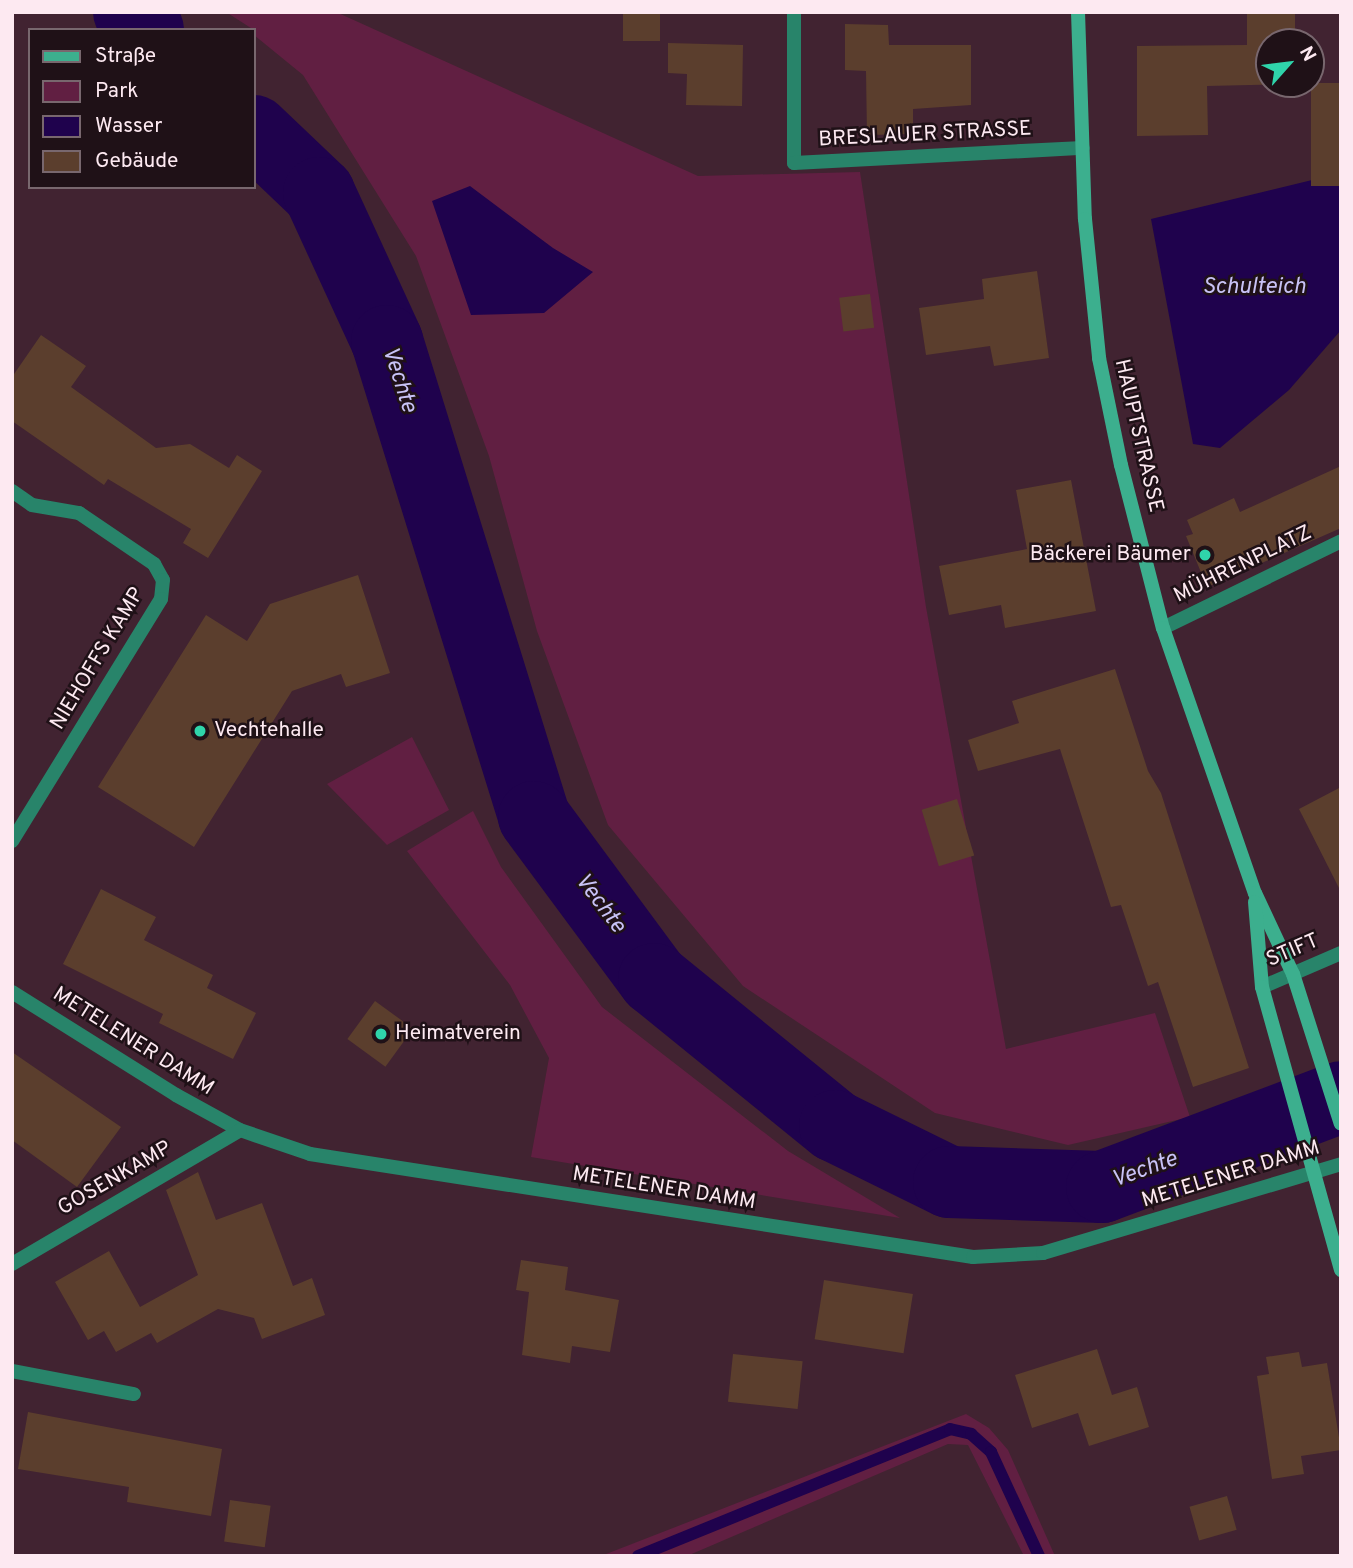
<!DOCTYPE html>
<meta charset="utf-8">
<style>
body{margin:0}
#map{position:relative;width:1353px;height:1568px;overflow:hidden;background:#412331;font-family:Overpass,sans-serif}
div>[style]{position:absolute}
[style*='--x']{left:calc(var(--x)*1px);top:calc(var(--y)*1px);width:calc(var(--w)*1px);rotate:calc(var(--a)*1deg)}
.green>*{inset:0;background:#611f42}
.water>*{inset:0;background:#1f024d}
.stream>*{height:12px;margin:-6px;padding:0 6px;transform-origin:6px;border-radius:6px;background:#1f024d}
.river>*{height:72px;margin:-36px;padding:0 36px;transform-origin:36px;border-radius:36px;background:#1f024d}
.building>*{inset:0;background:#5b3e2d;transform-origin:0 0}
.minor>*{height:14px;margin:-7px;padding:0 7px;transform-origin:7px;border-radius:7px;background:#28846a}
.secondary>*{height:14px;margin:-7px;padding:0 7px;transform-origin:7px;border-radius:7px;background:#3caf8e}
.dots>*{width:19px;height:19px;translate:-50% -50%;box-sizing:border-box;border:4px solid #1f1117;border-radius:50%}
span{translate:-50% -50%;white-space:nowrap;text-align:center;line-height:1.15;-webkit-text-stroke:5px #1f1117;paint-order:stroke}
.street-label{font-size:21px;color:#fde9f1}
.poi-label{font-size:21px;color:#fde9f1}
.right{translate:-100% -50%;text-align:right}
.left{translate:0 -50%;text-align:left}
.water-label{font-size:23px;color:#c8c2f6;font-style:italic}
.frame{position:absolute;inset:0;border:14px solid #fde9f1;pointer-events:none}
.legend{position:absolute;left:28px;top:28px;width:228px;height:161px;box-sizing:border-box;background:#1f1117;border:2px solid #78676e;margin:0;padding:9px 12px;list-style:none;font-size:21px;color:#fde9f1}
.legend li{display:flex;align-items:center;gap:14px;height:35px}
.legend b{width:35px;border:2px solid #78676e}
.north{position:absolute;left:1255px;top:28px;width:70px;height:70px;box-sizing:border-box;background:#1f1117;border:2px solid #78676e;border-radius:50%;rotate:62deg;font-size:19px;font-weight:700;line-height:28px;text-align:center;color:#fde9f1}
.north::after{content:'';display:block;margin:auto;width:24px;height:32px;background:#2fd4aa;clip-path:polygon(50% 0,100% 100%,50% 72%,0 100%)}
</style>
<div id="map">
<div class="green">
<i style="clip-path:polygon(226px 12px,336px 12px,698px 176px,860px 172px,926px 607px,1006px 1049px,1155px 1013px,1190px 1117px,1068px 1145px,935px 1113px,743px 986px,608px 825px,537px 631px,489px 456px,416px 256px,303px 75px,254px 35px,254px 30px)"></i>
<i style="clip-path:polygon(412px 737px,449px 810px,387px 845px,327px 784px)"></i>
<i style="clip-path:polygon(473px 811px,501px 867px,602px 1007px,788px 1151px,900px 1218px,531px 1157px,549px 1058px,510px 985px,407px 851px)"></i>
<i style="clip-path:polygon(966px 1414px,989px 1428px,1008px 1450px,1055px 1556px,1024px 1556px,968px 1445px,948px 1444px,687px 1556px,601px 1556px)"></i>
</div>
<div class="water">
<i style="clip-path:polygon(1341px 173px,1341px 330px,1289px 390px,1220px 448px,1193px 444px,1151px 219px)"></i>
<i style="clip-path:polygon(470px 186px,553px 248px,593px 272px,544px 313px,471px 315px,432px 201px)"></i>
</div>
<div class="stream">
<i style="--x:638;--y:1556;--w:337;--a:-22.1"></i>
<i style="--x:950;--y:1429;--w:22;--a:13"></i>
<i style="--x:971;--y:1434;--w:27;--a:42"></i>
<i style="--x:991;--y:1452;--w:115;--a:65.2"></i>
</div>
<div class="river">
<i style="--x:129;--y:12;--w:26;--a:43"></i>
<i style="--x:254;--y:131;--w:90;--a:43.6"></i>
<i style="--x:319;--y:193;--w:163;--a:65.3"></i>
<i style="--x:387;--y:341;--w:498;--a:72.8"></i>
<i style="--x:534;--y:817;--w:202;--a:53.5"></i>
<i style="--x:654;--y:979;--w:233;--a:39.1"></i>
<i style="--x:835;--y:1126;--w:127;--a:26.2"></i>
<i style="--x:949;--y:1182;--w:153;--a:1.9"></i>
<i style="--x:1102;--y:1187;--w:255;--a:-20.6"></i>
</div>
<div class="building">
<i style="left:623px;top:12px;width:37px;height:29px"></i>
<i style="clip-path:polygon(1295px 12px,1295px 42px,1269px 42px,1269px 84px,1294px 84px,1207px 86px,1208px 135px,1137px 136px,1137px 46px,1247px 45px,1247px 13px)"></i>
<i style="clip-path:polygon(845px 24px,888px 25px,889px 45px,971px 45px,971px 105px,913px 109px,913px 134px,867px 135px,866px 71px,845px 70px)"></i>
<i style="clip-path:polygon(668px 43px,743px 45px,742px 106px,686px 105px,687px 74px,668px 73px)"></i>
<i style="left:1341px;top:83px;width:103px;height:30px;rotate:90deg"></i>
<i style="clip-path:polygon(1037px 271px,1049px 358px,994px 366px,990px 346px,926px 355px,919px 308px,984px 299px,982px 279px)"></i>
<i style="left:870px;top:294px;width:34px;height:31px;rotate:83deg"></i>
<i style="clip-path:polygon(41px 335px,86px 366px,71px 387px,156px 448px,190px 444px,229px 468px,237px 455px,262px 471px,208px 558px,183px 543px,191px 529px,108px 479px,104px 485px,12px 421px,12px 377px)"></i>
<i style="clip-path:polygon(1341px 466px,1341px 528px,1207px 587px,1186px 536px,1193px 534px,1187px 520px,1234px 498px,1240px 512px)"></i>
<i style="clip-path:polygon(1071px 480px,1096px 611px,1005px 628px,1001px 605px,949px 615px,939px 566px,1027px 549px,1016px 490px)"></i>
<i style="clip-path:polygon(358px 575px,390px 673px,346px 687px,341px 674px,292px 691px,194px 847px,98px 787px,206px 615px,247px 641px,270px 604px)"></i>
<i style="clip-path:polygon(1115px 669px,1148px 771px,1161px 793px,1249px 1068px,1193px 1087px,1158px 982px,1148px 986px,1121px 905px,1111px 907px,1060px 749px,978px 771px,968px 740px,1019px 723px,1012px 701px)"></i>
<i style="clip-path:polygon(1341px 787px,1341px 892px,1299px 809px)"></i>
<i style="left:957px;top:799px;width:59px;height:37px;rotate:73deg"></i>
<i style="clip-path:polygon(101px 889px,156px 917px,144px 940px,213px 975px,207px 988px,256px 1013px,233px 1059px,159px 1023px,163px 1014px,63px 964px)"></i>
<i style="left:375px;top:1001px;width:47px;height:47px;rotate:36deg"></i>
<i style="clip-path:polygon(12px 1052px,121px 1127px,77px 1187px,12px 1140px)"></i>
<i style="clip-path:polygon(198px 1172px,216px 1220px,262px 1203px,293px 1286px,312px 1278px,325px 1315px,262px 1339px,254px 1318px,218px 1309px,157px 1343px,151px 1333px,116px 1352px,104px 1331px,88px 1340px,55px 1282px,109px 1251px,140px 1307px,198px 1275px,166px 1190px)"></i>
<i style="clip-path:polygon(521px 1260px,568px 1267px,565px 1290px,619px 1300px,610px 1352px,572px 1346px,570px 1363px,522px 1355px,529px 1292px,516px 1290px)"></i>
<i style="left:824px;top:1280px;width:90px;height:60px;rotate:9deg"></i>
<i style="clip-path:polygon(1097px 1349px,1112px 1395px,1137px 1387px,1149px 1427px,1089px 1446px,1078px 1413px,1032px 1428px,1015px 1375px)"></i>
<i style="clip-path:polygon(1299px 1352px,1302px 1367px,1327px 1363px,1341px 1450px,1301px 1456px,1304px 1474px,1272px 1479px,1257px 1376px,1269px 1374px,1266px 1357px)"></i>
<i style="left:733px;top:1354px;width:70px;height:48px;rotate:6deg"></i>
<i style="clip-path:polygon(28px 1412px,222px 1449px,211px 1516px,127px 1502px,129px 1487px,18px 1469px)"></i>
<i style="left:1227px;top:1496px;width:35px;height:39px;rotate:74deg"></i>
<i style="left:230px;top:1500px;width:41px;height:42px;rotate:8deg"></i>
</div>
<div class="minor">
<i style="--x:794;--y:12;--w:151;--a:90"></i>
<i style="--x:794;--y:163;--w:289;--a:-3"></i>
<i style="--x:12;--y:491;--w:24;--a:35"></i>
<i style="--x:32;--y:505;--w:48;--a:9.7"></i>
<i style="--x:79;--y:513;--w:91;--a:34.2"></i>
<i style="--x:154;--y:564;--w:18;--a:61"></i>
<i style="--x:163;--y:580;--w:19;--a:96"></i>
<i style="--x:161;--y:599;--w:284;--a:121.6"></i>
<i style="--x:1163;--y:628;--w:198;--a:-26"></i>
<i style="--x:1262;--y:987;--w:86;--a:-23.3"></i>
<i style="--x:12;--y:992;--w:194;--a:32.1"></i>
<i style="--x:176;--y:1095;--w:73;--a:28.7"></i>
<i style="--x:240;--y:1130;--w:74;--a:18.9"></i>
<i style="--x:310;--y:1154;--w:671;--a:8.83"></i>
<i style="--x:973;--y:1257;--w:70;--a:-3.3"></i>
<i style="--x:1043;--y:1253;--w:311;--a:-16.6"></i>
<i style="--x:12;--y:1264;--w:264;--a:-30.4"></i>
<i style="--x:12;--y:1371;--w:124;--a:10.7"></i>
</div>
<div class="secondary">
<i style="--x:1078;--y:12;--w:207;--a:88.1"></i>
<i style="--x:1085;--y:219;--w:140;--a:84.2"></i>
<i style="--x:1099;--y:358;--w:109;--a:78.4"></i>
<i style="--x:1121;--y:465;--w:168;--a:75.6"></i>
<i style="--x:1163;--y:628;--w:281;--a:70.9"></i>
<i style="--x:1255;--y:893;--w:89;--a:64.9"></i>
<i style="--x:1293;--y:974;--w:157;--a:72.3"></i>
<i style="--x:1255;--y:902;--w:85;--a:85.3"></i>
<i style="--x:1262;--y:987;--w:294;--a:74.4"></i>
</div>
<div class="dots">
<i style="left:1205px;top:555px;background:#2fd4aa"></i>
<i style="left:200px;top:731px;background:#2fd4aa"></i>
<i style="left:381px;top:1034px;background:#2fd4aa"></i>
</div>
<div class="street-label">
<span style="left:925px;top:135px;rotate:-3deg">BRESLAUER STRASSE</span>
<span style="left:1138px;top:436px;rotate:77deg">HAUPTSTRASSE</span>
<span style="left:1243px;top:565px;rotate:-26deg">MÜHRENPLATZ</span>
<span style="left:98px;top:659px;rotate:-59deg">NIEHOFFS KAMP</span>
<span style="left:1293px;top:951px;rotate:-23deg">STIFT</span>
<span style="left:133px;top:1042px;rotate:32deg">METELENER DAMM</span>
<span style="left:1231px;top:1175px;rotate:-17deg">METELENER DAMM</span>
<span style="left:115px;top:1179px;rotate:-30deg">GOSENKAMP</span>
<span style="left:664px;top:1189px;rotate:9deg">METELENER DAMM</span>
</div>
<div class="poi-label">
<span class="right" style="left:1191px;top:555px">Bäckerei Bäumer</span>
<span class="left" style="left:214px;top:731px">Vechtehalle</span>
<span class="left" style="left:395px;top:1034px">Heimatverein</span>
</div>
<div class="water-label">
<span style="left:1254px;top:288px">Schulteich</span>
<span style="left:398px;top:380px;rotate:72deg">Vechte</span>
<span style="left:599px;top:904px;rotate:53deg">Vechte</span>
<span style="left:1145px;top:1171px;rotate:-20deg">Vechte</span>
</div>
<div class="frame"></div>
<ul class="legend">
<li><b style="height:9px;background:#3caf8e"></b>Straße</li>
<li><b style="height:19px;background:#611f42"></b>Park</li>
<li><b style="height:19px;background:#1f024d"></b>Wasser</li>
<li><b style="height:19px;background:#5b3e2d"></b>Gebäude</li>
</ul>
<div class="north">N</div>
</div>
